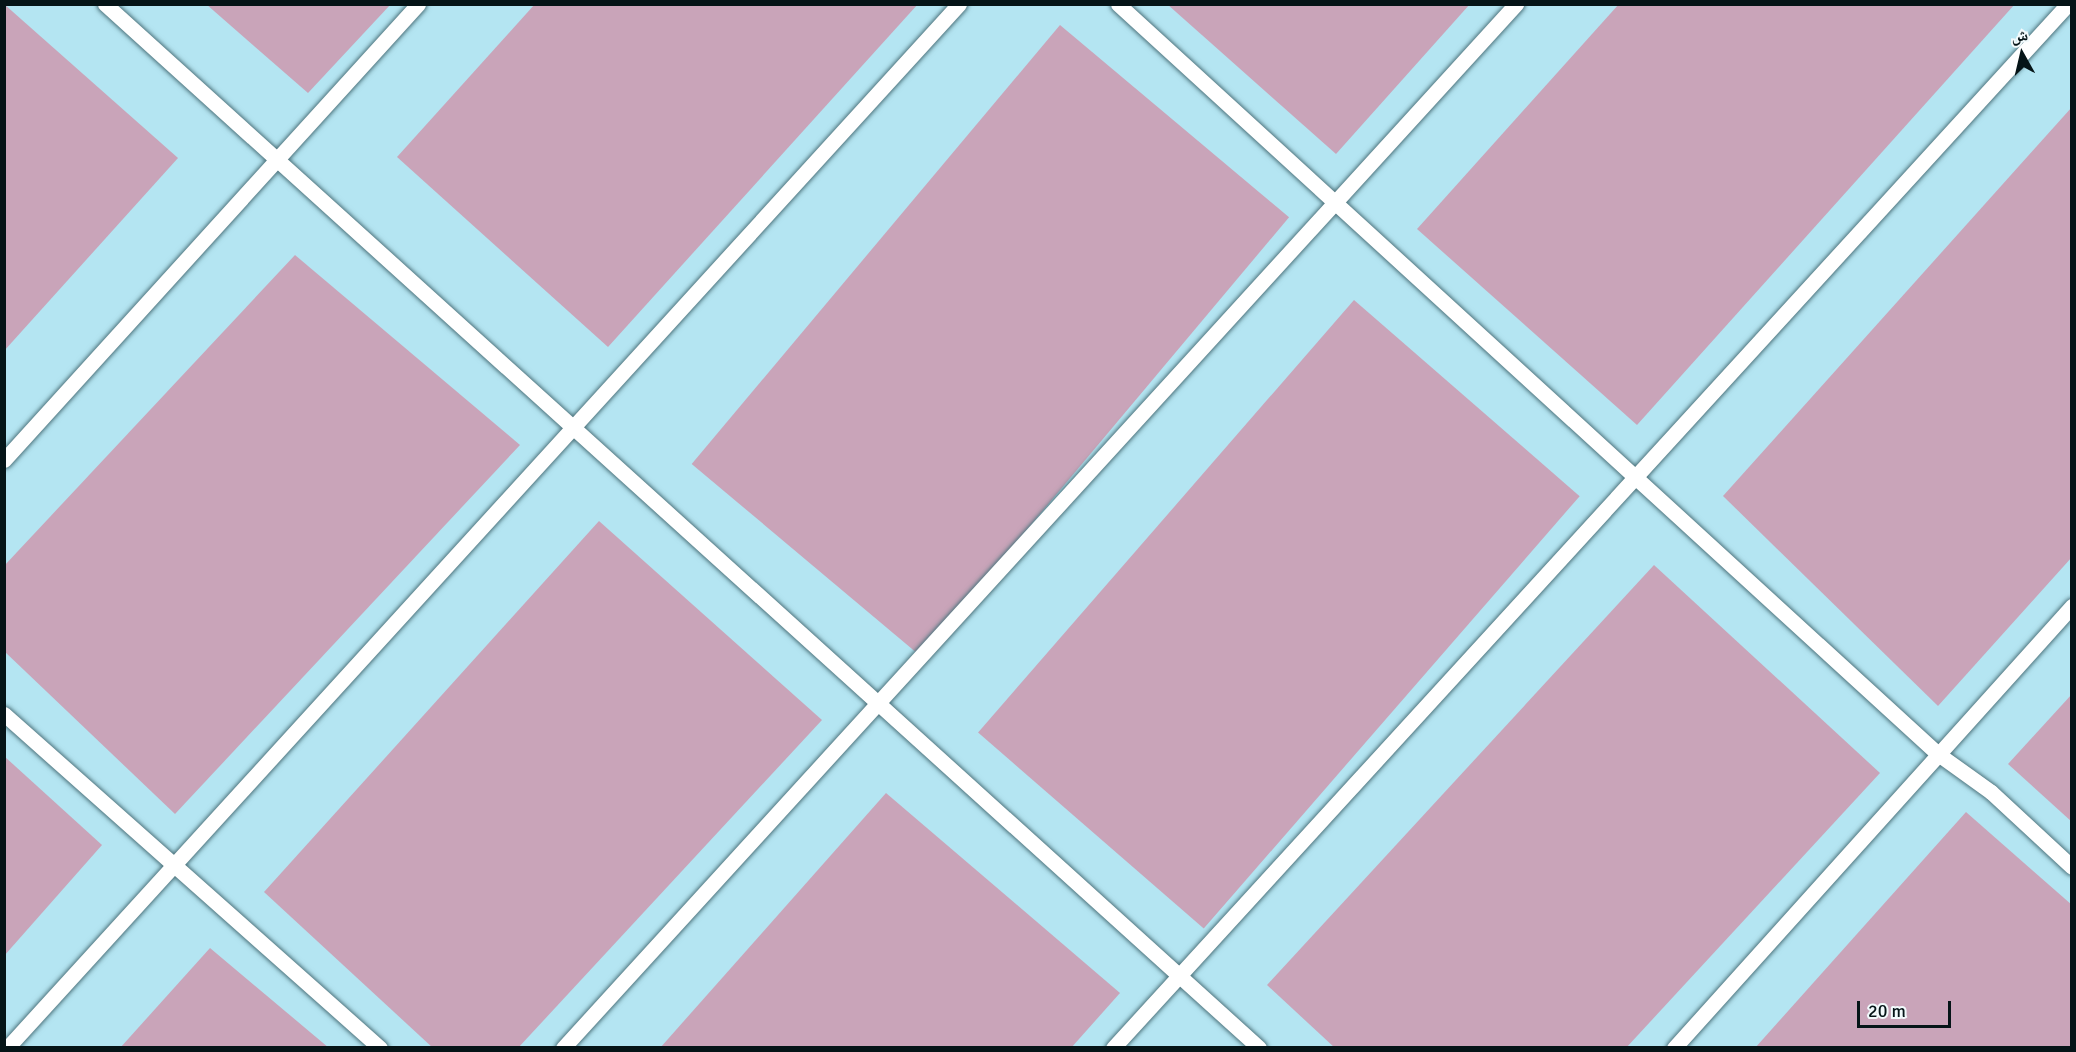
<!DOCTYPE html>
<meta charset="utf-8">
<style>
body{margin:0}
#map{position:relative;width:2076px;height:1052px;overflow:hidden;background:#caf3fe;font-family:Signika,"Noto Naskh Arabic",sans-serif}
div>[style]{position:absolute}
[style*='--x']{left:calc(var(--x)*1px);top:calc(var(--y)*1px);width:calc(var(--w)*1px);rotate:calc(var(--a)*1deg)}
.built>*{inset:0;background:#b4e5f2;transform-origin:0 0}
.building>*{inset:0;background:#c9a4b9;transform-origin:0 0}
.roads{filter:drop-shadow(0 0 2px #4f757e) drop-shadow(0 0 2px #4f757e)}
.lane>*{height:15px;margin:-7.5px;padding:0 7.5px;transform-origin:7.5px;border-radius:7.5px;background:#fff}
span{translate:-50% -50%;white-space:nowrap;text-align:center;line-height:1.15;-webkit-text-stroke:6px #f2fafc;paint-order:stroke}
.frame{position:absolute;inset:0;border:6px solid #051417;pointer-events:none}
.north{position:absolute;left:1992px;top:24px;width:60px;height:60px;-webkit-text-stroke:4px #f2fafc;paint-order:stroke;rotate:352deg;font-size:16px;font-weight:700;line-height:24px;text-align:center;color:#051417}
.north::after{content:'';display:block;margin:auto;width:21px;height:27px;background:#051417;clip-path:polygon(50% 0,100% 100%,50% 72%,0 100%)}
.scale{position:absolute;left:1857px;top:1001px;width:94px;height:27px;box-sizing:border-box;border:3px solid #051417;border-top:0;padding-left:8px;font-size:18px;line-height:21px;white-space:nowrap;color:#051417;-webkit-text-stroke:4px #f2fafc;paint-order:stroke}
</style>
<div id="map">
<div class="built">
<i style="left:5px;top:5px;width:2066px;height:1042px"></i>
</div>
<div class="building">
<i style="clip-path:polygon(4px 4px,178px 158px,4px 351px)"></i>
<i style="clip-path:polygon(206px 4px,391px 4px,308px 93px)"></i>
<i style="clip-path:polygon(535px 4px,918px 4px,608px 347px,397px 157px)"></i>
<i style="clip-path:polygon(1167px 4px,1470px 4px,1336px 154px)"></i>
<i style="clip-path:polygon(1619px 4px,2015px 4px,1637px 425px,1417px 229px)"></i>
<i style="left:1060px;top:25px;width:299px;height:573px;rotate:40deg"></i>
<i style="clip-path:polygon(2072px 107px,2072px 557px,1938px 706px,1723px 496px)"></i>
<i style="clip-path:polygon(295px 255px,520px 445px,175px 814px,4px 651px,4px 566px)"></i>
<i style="left:1354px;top:300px;width:299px;height:573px;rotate:41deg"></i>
<i style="clip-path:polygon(599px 521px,822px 720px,518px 1048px,433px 1048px,264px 892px)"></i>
<i style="clip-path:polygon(1654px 565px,1880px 773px,1626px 1048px,1335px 1048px,1267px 985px)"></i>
<i style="clip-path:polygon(2072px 694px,2072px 822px,2008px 764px)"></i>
<i style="clip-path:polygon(4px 756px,102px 845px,4px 956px)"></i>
<i style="clip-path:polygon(886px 793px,1120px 993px,1071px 1048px,660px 1048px)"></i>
<i style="clip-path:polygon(1966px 812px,2072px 905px,2072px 1048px,1755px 1048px)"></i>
<i style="clip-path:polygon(210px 948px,329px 1048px,120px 1048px)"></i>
</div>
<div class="roads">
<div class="lane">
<i style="--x:105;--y:4;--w:1556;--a:42.13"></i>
<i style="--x:1118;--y:4;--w:1111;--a:42.45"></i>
<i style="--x:1938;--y:754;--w:65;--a:35.6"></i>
<i style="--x:1991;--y:792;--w:110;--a:42.8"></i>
<i style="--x:4;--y:460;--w:616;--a:-47.76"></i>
<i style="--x:4;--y:714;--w:503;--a:41.61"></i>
<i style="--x:7;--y:1048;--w:1413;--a:-47.64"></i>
<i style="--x:563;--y:1048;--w:1414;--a:-47.61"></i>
<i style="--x:1113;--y:1048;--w:1415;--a:-47.55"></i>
<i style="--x:1674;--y:1048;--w:595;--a:-48"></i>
</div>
</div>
<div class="frame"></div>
<div class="north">ش</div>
<div class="scale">20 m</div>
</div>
